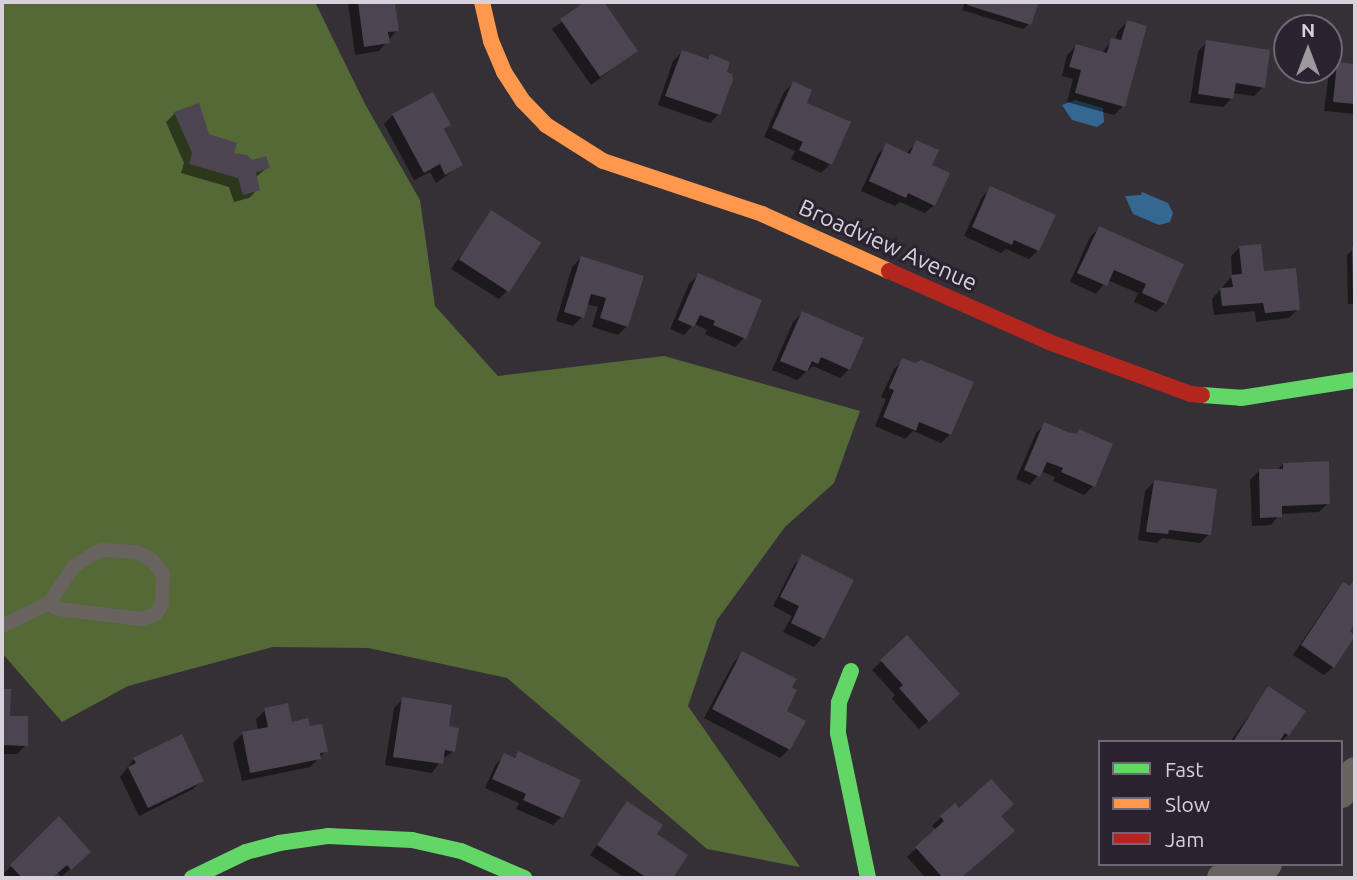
<!DOCTYPE html>
<style>
body{margin:0}
#map{position:relative;width:1357px;height:880px;overflow:hidden;background:#343036;font-family:Ubuntu,sans-serif}
div>[style]{position:absolute}
[style*='--x']{left:calc(var(--x)*1px);top:calc(var(--y)*1px);width:calc(var(--w)*1px);rotate:calc(var(--a)*1deg)}
.forest>*{inset:0;background:#546935}
.water>*{inset:0;background:#346890}
.shadow>*{inset:0;background:#0007}
.building>*{inset:0;background:#4c4450;transform-origin:0 0}
.lane>*{height:14px;margin:-7px;padding:0 7px;transform-origin:7px;border-radius:7px;background:#69635f}
.street>*{height:30px;margin:-15px;padding:0 15px;transform-origin:15px;border-radius:15px;background:#69635f}
.fast>*{height:16px;margin:-8px;padding:0 8px;transform-origin:8px;border-radius:8px;background:#63d668}
.slow>*{height:16px;margin:-8px;padding:0 8px;transform-origin:8px;border-radius:8px;background:#ff974d}
.jam>*{height:16px;margin:-8px;padding:0 8px;transform-origin:8px;border-radius:8px;background:#b3261e}
span{translate:-50% -50%;white-space:nowrap;text-align:center;line-height:1.15;-webkit-text-stroke:6px #2b222f;paint-order:stroke}
.street-label{font-size:23px;color:#d6d1da}
.frame{position:absolute;inset:0;border:4px solid #d6d1da;pointer-events:none}
.legend{position:absolute;left:1098px;top:740px;width:245px;height:126px;box-sizing:border-box;background:#2b222f;border:2px solid #6f6873;margin:0;padding:9px 12px;list-style:none;font-size:21px;color:#d6d1da}
.legend li{display:flex;align-items:center;gap:14px;height:35px}
.legend b{width:35px;border:2px solid #6f6873}
.north{position:absolute;left:1273px;top:14px;width:70px;height:70px;box-sizing:border-box;background:#2b222f;border:2px solid #6f6873;border-radius:50%;rotate:0deg;font-size:19px;font-weight:700;line-height:28px;text-align:center;color:#d6d1da}
.north::after{content:'';display:block;margin:auto;width:24px;height:32px;background:#9d99a1;clip-path:polygon(50% 0,100% 100%,50% 72%,0 100%)}
</style>
<div id="map">
<div class="forest">
<i style="clip-path:polygon(2px 2px,315px 2px,365px 104px,420px 200px,435px 306px,498px 376px,664px 356px,860px 411px,834px 483px,785px 527px,717px 620px,688px 706px,800px 867px,707px 849px,507px 678px,368px 648px,273px 647px,128px 686px,62px 722px,2px 653px)"></i>
</div>
<div class="water">
<i style="clip-path:polygon(1075px 100px,1103px 108px,1104px 122px,1097px 127px,1072px 120px,1062px 105px)"></i>
<i style="clip-path:polygon(1142px 192px,1168px 203px,1173px 213px,1170px 222px,1159px 225px,1133px 214px,1125px 196px,1141px 195px)"></i>
</div>
<div class="shadow">
<i style="clip-path:polygon(348px 2px,395px 2px,397px 30px,379px 51px,355px 55px)"></i>
<i style="clip-path:polygon(589px 2px,602px 2px,636px 51px,591px 85px,552px 29px)"></i>
<i style="clip-path:polygon(965px 2px,1037px 2px,1029px 24px,1023px 29px,962px 10px)"></i>
<i style="clip-path:polygon(1127px 22px,1123px 106px,1114px 115px,1067px 102px,1073px 79px,1062px 76px,1067px 55px,1076px 46px,1102px 53px,1112px 40px,1115px 41px,1118px 31px)"></i>
<i style="clip-path:polygon(1207px 42px,1263px 87px,1254px 96px,1232px 93px,1232px 98px,1223px 107px,1190px 103px,1198px 51px)"></i>
<i style="clip-path:polygon(682px 52px,706px 60px,710px 56px,724px 73px,719px 114px,710px 123px,658px 105px,673px 61px)"></i>
<i style="clip-path:polygon(1338px 64px,1355px 65px,1355px 114px,1324px 111px,1329px 73px)"></i>
<i style="clip-path:polygon(793px 83px,830px 164px,821px 173px,791px 159px,795px 151px,764px 137px,784px 92px)"></i>
<i style="clip-path:polygon(175px 113px,232px 155px,268px 167px,255px 178px,258px 189px,249px 198px,234px 202px,229px 187px,181px 173px,184px 163px,166px 122px)"></i>
<i style="clip-path:polygon(393px 115px,449px 125px,443px 131px,461px 165px,436px 183px,430px 172px,414px 180px,384px 124px)"></i>
<i style="clip-path:polygon(917px 142px,930px 166px,934px 205px,925px 213px,900px 202px,895px 206px,861px 191px,878px 154px,887px 146px,906px 154px)"></i>
<i style="clip-path:polygon(991px 188px,1038px 250px,1029px 259px,1006px 249px,1001px 253px,964px 236px,982px 197px)"></i>
<i style="clip-path:polygon(492px 213px,508px 290px,499px 299px,451px 269px)"></i>
<i style="clip-path:polygon(1099px 228px,1165px 303px,1156px 312px,1134px 302px,1138px 293px,1107px 280px,1096px 294px,1070px 282px,1090px 237px)"></i>
<i style="clip-path:polygon(1240px 247px,1298px 309px,1289px 318px,1256px 322px,1255px 311px,1214px 315px,1212px 299px,1232px 276px,1231px 256px)"></i>
<i style="clip-path:polygon(1353px 249px,1355px 249px,1355px 304px,1348px 304px,1347px 255px)"></i>
<i style="clip-path:polygon(581px 258px,627px 326px,618px 335px,592px 327px,598px 307px,586px 304px,582px 317px,573px 326px,556px 321px,572px 267px)"></i>
<i style="clip-path:polygon(698px 275px,744px 338px,735px 347px,705px 334px,707px 330px,694px 324px,684px 335px,670px 329px,689px 284px)"></i>
<i style="clip-path:polygon(802px 313px,849px 369px,840px 378px,813px 366px,797px 380px,772px 370px,793px 322px)"></i>
<i style="clip-path:polygon(903px 360px,950px 434px,941px 443px,913px 431px,905px 439px,875px 426px,886px 399px,881px 397px,894px 369px)"></i>
<i style="clip-path:polygon(1045px 424px,1076px 435px,1079px 431px,1093px 486px,1084px 495px,1053px 481px,1055px 477px,1041px 471px,1030px 485px,1016px 479px,1036px 433px)"></i>
<i style="clip-path:polygon(1283px 464px,1328px 503px,1319px 512px,1280px 514px,1271px 525px,1252px 526px,1250px 480px,1259px 471px,1277px 471px)"></i>
<i style="clip-path:polygon(1154px 482px,1209px 534px,1200px 543px,1162px 538px,1157px 543px,1138px 540px,1145px 491px)"></i>
<i style="clip-path:polygon(803px 556px,852px 581px,822px 638px,814px 647px,783px 632px,792px 616px,773px 606px,794px 565px)"></i>
<i style="clip-path:polygon(1355px 581px,1355px 620px,1333px 667px,1324px 675px,1293px 655px,1335px 593px,1344px 584px,1348px 588px)"></i>
<i style="clip-path:polygon(907px 638px,949px 703px,919px 729px,892px 699px,895px 695px,872px 670px)"></i>
<i style="clip-path:polygon(743px 653px,784px 711px,789px 749px,780px 758px,704px 718px,734px 662px)"></i>
<i style="clip-path:polygon(1268px 689px,1288px 735px,1281px 742px,1230px 742px)"></i>
<i style="clip-path:polygon(2px 690px,9px 690px,8px 718px,26px 745px,17px 754px,2px 754px)"></i>
<i style="clip-path:polygon(403px 699px,447px 728px,454px 751px,442px 759px,432px 773px,385px 765px,394px 708px)"></i>
<i style="clip-path:polygon(265px 710px,291px 724px,309px 728px,326px 751px,310px 767px,242px 781px,233px 743px,242px 734px,258px 731px,256px 719px)"></i>
<i style="clip-path:polygon(519px 753px,561px 817px,553px 825px,516px 809px,519px 803px,485px 788px,496px 764px,505px 755px,513px 758px)"></i>
<i style="clip-path:polygon(134px 759px,202px 780px,193px 789px,139px 816px,120px 777px)"></i>
<i style="clip-path:polygon(627px 803px,654px 834px,686px 855px,671px 878px,625px 878px,590px 855px)"></i>
<i style="clip-path:polygon(959px 810px,999px 816px,1003px 839px,960px 878px,926px 878px,907px 857px,936px 830px,932px 826px,941px 817px)"></i>
<i style="clip-path:polygon(59px 819px,80px 861px,61px 877px,57px 872px,50px 878px,5px 878px,2px 875px)"></i>
</div>
<div class="building">
<i style="clip-path:polygon(358px 2px,395px 3px,399px 31px,388px 32px,390px 43px,364px 47px)"></i>
<i style="clip-path:polygon(585px 2px,604px 2px,638px 51px,600px 77px,560px 19px)"></i>
<i style="clip-path:polygon(968px 2px,1039px 2px,1031px 25px,967px 5px)"></i>
<i style="clip-path:polygon(1127px 20px,1147px 26px,1125px 107px,1075px 93px,1081px 70px,1069px 67px,1076px 44px,1107px 53px,1111px 38px,1121px 40px)"></i>
<i style="clip-path:polygon(1206px 40px,1270px 50px,1265px 88px,1236px 83px,1233px 99px,1198px 94px)"></i>
<i style="clip-path:polygon(682px 50px,708px 59px,710px 54px,730px 62px,727px 72px,732px 74px,733px 80px,720px 115px,665px 96px)"></i>
<i style="clip-path:polygon(1337px 62px,1355px 64px,1355px 104px,1333px 102px)"></i>
<i style="clip-path:polygon(793px 81px,812px 90px,807px 103px,851px 122px,832px 165px,799px 150px,803px 142px,772px 128px)"></i>
<i style="clip-path:polygon(433px 92px,451px 125px,444px 129px,463px 165px,445px 175px,440px 164px,424px 173px,392px 114px)"></i>
<i style="clip-path:polygon(199px 103px,209px 134px,237px 143px,234px 153px,247px 155px,252px 160px,266px 156px,270px 168px,256px 172px,260px 190px,243px 195px,238px 178px,189px 164px,192px 153px,174px 112px)"></i>
<i style="clip-path:polygon(916px 140px,939px 150px,932px 165px,950px 173px,935px 206px,908px 193px,906px 198px,869px 181px,886px 143px,910px 154px)"></i>
<i style="clip-path:polygon(990px 186px,1056px 215px,1039px 251px,1014px 240px,1012px 245px,972px 227px)"></i>
<i style="left:491px;top:210px;width:60px;height:59px;rotate:33deg"></i>
<i style="clip-path:polygon(1099px 226px,1184px 264px,1166px 304px,1142px 293px,1146px 284px,1114px 270px,1107px 286px,1077px 273px)"></i>
<i style="clip-path:polygon(1261px 244px,1264px 271px,1296px 268px,1300px 310px,1265px 313px,1263px 303px,1222px 306px,1220px 288px,1233px 287px,1231px 275px,1242px 274px,1239px 246px)"></i>
<i style="clip-path:polygon(1352px 247px,1355px 247px,1355px 299px,1353px 299px)"></i>
<i style="clip-path:polygon(581px 256px,644px 276px,628px 327px,600px 318px,606px 298px,591px 294px,584px 318px,564px 312px)"></i>
<i style="clip-path:polygon(698px 273px,762px 300px,746px 339px,713px 325px,715px 321px,700px 315px,694px 327px,678px 320px)"></i>
<i style="clip-path:polygon(802px 311px,864px 338px,850px 370px,821px 357px,818px 364px,812px 361px,807px 372px,780px 361px)"></i>
<i style="clip-path:polygon(902px 358px,915px 363px,921px 360px,974px 382px,951px 435px,919px 422px,916px 431px,883px 417px,894px 390px,889px 388px)"></i>
<i style="clip-path:polygon(1044px 422px,1068px 432px,1077px 434px,1079px 429px,1113px 444px,1095px 487px,1061px 472px,1063px 468px,1047px 462px,1040px 477px,1024px 470px)"></i>
<i style="clip-path:polygon(1329px 461px,1330px 504px,1282px 506px,1282px 517px,1260px 518px,1259px 469px,1283px 469px,1283px 463px)"></i>
<i style="clip-path:polygon(1154px 480px,1217px 489px,1211px 535px,1169px 530px,1168px 534px,1146px 532px)"></i>
<i style="clip-path:polygon(802px 554px,854px 580px,824px 639px,791px 623px,799px 606px,780px 597px)"></i>
<i style="clip-path:polygon(1355px 578px,1355px 623px,1350px 631px,1355px 636px,1334px 668px,1301px 645px,1343px 582px,1350px 586px)"></i>
<i style="clip-path:polygon(907px 635px,960px 694px,929px 722px,899px 688px,903px 685px,880px 660px)"></i>
<i style="clip-path:polygon(742px 651px,797px 679px,792px 687px,797px 690px,787px 711px,806px 721px,790px 750px,712px 709px)"></i>
<i style="clip-path:polygon(1268px 686px,1306px 711px,1289px 736px,1285px 733px,1279px 742px,1233px 742px)"></i>
<i style="clip-path:polygon(2px 689px,11px 689px,10px 716px,28px 716px,28px 746px,2px 745px)"></i>
<i style="clip-path:polygon(402px 697px,452px 705px,449px 726px,459px 728px,455px 752px,445px 750px,443px 764px,393px 757px)"></i>
<i style="clip-path:polygon(288px 703px,292px 722px,308px 718px,310px 726px,322px 724px,328px 752px,320px 753px,321px 759px,250px 773px,242px 732px,268px 727px,264px 708px)"></i>
<i style="clip-path:polygon(182px 734px,204px 781px,148px 808px,128px 767px,136px 763px,133px 758px)"></i>
<i style="clip-path:polygon(518px 751px,581px 780px,563px 818px,523px 800px,526px 794px,492px 779px,504px 753px,515px 758px)"></i>
<i style="clip-path:polygon(991px 779px,1014px 804px,1001px 816px,1015px 831px,961px 878px,943px 878px,915px 847px,944px 821px,940px 816px,955px 803px,959px 808px)"></i>
<i style="clip-path:polygon(627px 801px,663px 825px,657px 834px,688px 855px,673px 878px,647px 878px,597px 845px)"></i>
<i style="clip-path:polygon(59px 816px,91px 852px,71px 870px,67px 865px,52px 878px,22px 878px,10px 865px)"></i>
</div>
<div class="lane">
<i style="--x:2;--y:626;--w:52;--a:-26.1"></i>
<i style="--x:49;--y:603;--w:45;--a:-56"></i>
<i style="--x:74;--y:566;--w:31;--a:-31"></i>
<i style="--x:101;--y:550;--w:36;--a:3"></i>
<i style="--x:137;--y:552;--w:17;--a:28"></i>
<i style="--x:152;--y:560;--w:18;--a:52"></i>
<i style="--x:163;--y:574;--w:30;--a:92"></i>
<i style="--x:162;--y:604;--w:12;--a:121"></i>
<i style="--x:156;--y:614;--w:15;--a:160"></i>
<i style="--x:142;--y:619;--w:85;--a:-173.2"></i>
<i style="--x:58;--y:609;--w:11;--a:-146"></i>
</div>
<div class="street">
<i style="--x:1341;--y:793;--w:25;--a:-56"></i>
<i style="--x:1222;--y:878;--w:47;--a:-17.3"></i>
</div>
<div class="fast">
<i style="--x:1202;--y:395;--w:39;--a:4"></i>
<i style="--x:1241;--y:398;--w:115;--a:-9"></i>
<i style="--x:851;--y:671;--w:34;--a:111"></i>
<i style="--x:839;--y:703;--w:30;--a:92"></i>
<i style="--x:838;--y:733;--w:148;--a:78.3"></i>
<i style="--x:192;--y:878;--w:60;--a:-25.7"></i>
<i style="--x:246;--y:852;--w:34;--a:-15"></i>
<i style="--x:279;--y:843;--w:49;--a:-8.1"></i>
<i style="--x:328;--y:836;--w:84;--a:2.7"></i>
<i style="--x:412;--y:840;--w:50;--a:12.7"></i>
<i style="--x:461;--y:851;--w:69;--a:23.2"></i>
</div>
<div class="slow">
<i style="--x:482;--y:2;--w:40;--a:77"></i>
<i style="--x:491;--y:41;--w:34;--a:67"></i>
<i style="--x:504;--y:72;--w:35;--a:57"></i>
<i style="--x:523;--y:101;--w:33;--a:46"></i>
<i style="--x:546;--y:125;--w:67;--a:32.3"></i>
<i style="--x:603;--y:161;--w:168;--a:18.4"></i>
<i style="--x:762;--y:214;--w:139;--a:24.2"></i>
</div>
<div class="jam">
<i style="--x:889;--y:271;--w:175;--a:23.9"></i>
<i style="--x:1049;--y:342;--w:151;--a:20.1"></i>
<i style="--x:1191;--y:394;--w:11;--a:5"></i>
</div>
<div class="street-label">
<span style="left:888px;top:245px;rotate:24deg">Broadview Avenue</span>
</div>
<div class="frame"></div>
<ul class="legend">
<li><b style="height:9px;background:#63d668"></b>Fast</li>
<li><b style="height:9px;background:#ff974d"></b>Slow</li>
<li><b style="height:9px;background:#b3261e"></b>Jam</li>
</ul>
<div class="north">N</div>
</div>
